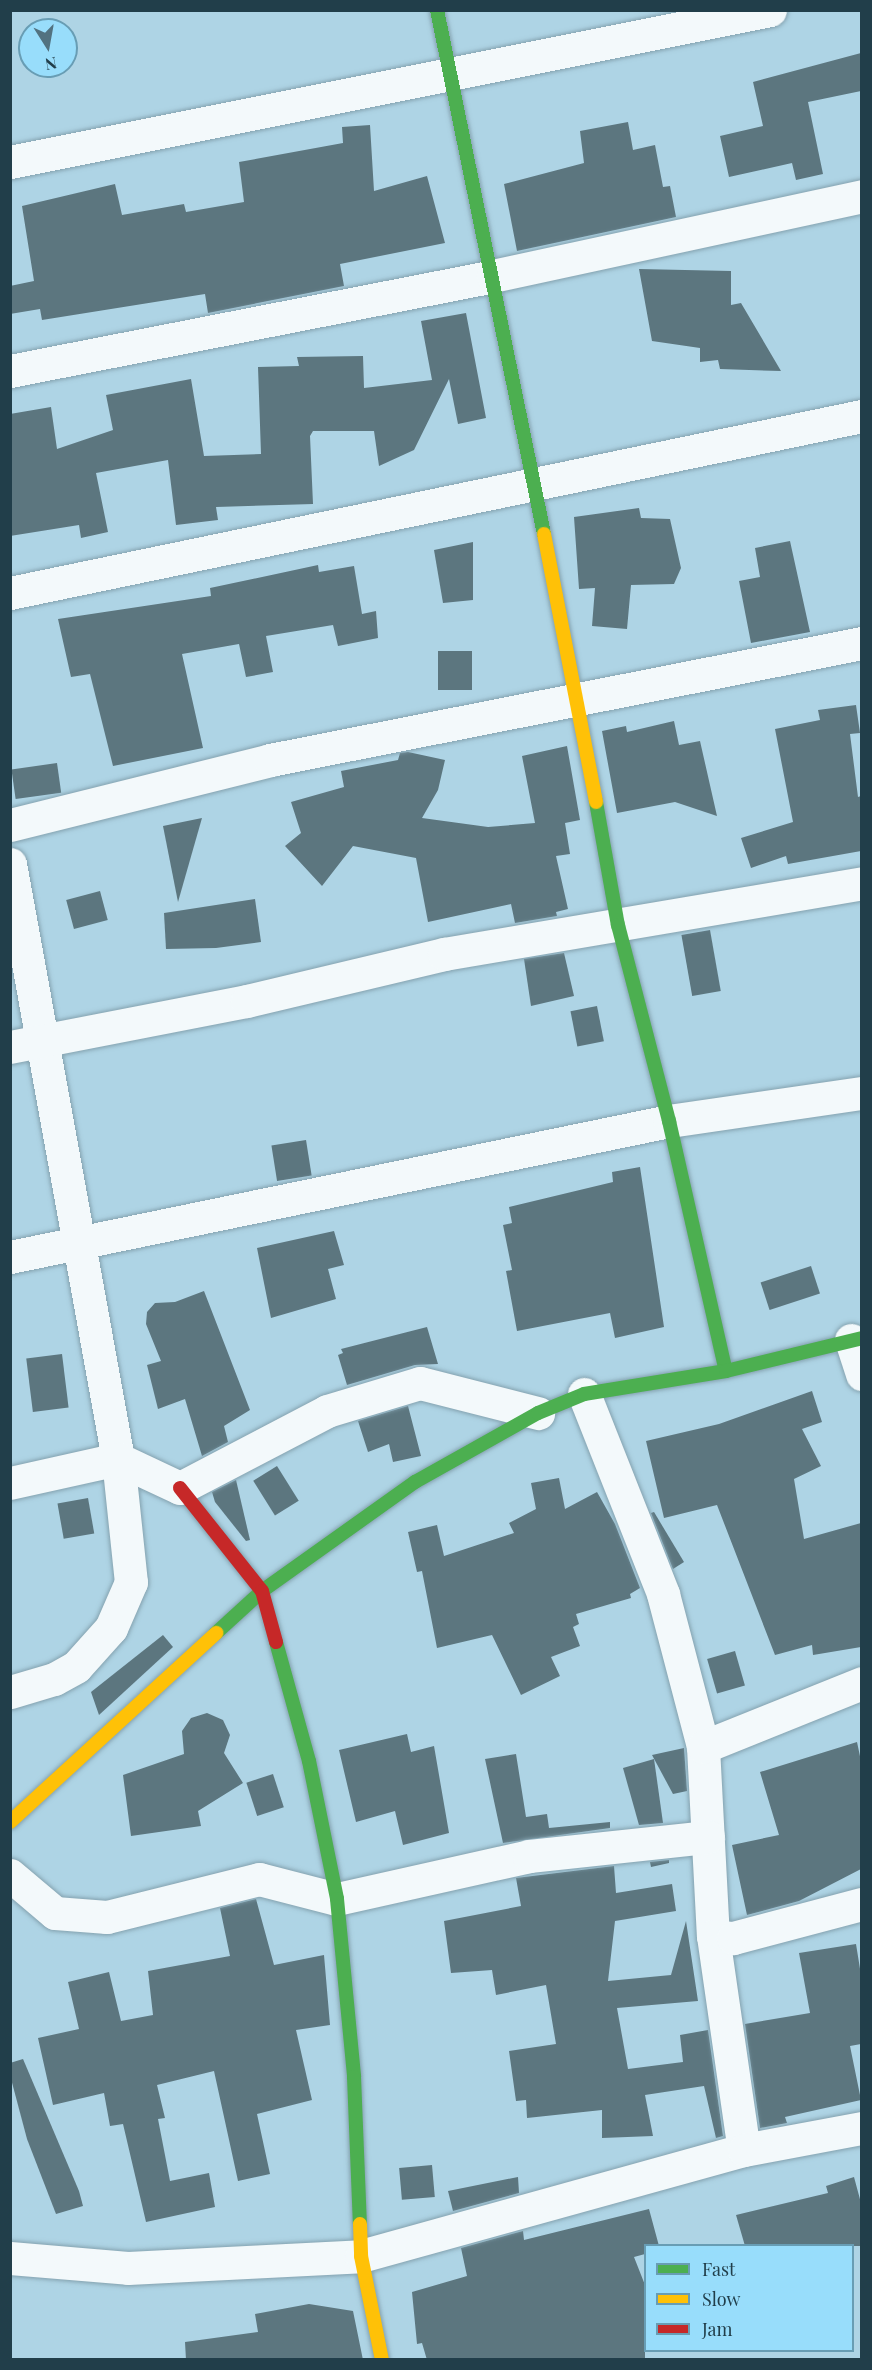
<!DOCTYPE html>
<style>
body{margin:0}
#map{position:relative;width:872px;height:2370px;overflow:hidden;background:#aed4e5;font-family:"Playfair Display",serif}
div>[style]{position:absolute}
[style*='--x']{left:calc(var(--x)*1px);top:calc(var(--y)*1px);width:calc(var(--w)*1px);rotate:calc(var(--a)*1deg)}
.building>*{inset:0;background:#5c767f;transform-origin:0 0}
.roads{filter:drop-shadow(0 0 2px #84a2af) drop-shadow(0 0 2px #84a2af)}
.street>*{height:33px;margin:-16.5px;padding:0 16.5px;transform-origin:16.5px;border-radius:16.5px;background:#f3f9fb}
.fast>*{height:14px;margin:-7px;padding:0 7px;transform-origin:7px;border-radius:7px;background:#4caf50}
.slow>*{height:14px;margin:-7px;padding:0 7px;transform-origin:7px;border-radius:7px;background:#ffc107}
.jam>*{height:14px;margin:-7px;padding:0 7px;transform-origin:7px;border-radius:7px;background:#c62828}
span{translate:-50% -50%;white-space:nowrap;text-align:center;line-height:1.15;-webkit-text-stroke:6px #98ddfb;paint-order:stroke}
.frame{position:absolute;inset:0;border:12px solid #213e4a;pointer-events:none}
.legend{position:absolute;left:644px;top:2244px;width:210px;height:108px;box-sizing:border-box;background:#98ddfb;border:2px solid #689db4;margin:0;padding:8px 10px;list-style:none;font-size:18px;color:#213e4a}
.legend li{display:flex;align-items:center;gap:12px;height:30px}
.legend b{width:30px;border:2px solid #689db4}
.north{position:absolute;left:18px;top:18px;width:60px;height:60px;box-sizing:border-box;background:#98ddfb;border:2px solid #689db4;border-radius:50%;rotate:169deg;font-size:16px;font-weight:700;line-height:24px;text-align:center;color:#213e4a}
.north::after{content:'';display:block;margin:auto;width:21px;height:27px;background:#527280;clip-path:polygon(50% 0,100% 100%,50% 72%,0 100%)}
</style>
<div id="map">
<div class="building">
<i style="clip-path:polygon(861px 53px,861px 91px,808px 102px,823px 174px,796px 180px,792px 163px,729px 177px,720px 136px,763px 126px,753px 82px)"></i>
<i style="clip-path:polygon(628px 122px,633px 150px,655px 145px,663px 187px,670px 186px,676px 217px,517px 251px,504px 184px,584px 163px,580px 131px)"></i>
<i style="clip-path:polygon(370px 125px,374px 191px,427px 176px,445px 243px,340px 264px,344px 286px,208px 313px,205px 294px,42px 320px,40px 309px,10px 314px,10px 286px,34px 281px,22px 206px,115px 184px,122px 215px,184px 204px,186px 212px,244px 202px,239px 162px,343px 143px,342px 127px)"></i>
<i style="clip-path:polygon(639px 269px,731px 271px,731px 305px,741px 303px,781px 371px,720px 369px,718px 360px,700px 362px,700px 348px,652px 341px)"></i>
<i style="clip-path:polygon(466px 313px,486px 418px,458px 424px,449px 379px,414px 450px,379px 466px,374px 431px,313px 431px,310px 436px,313px 504px,216px 507px,218px 520px,176px 525px,168px 460px,96px 473px,108px 532px,81px 538px,79px 525px,10px 536px,10px 414px,51px 407px,57px 449px,113px 430px,106px 395px,191px 379px,204px 456px,261px 454px,258px 367px,299px 366px,297px 357px,363px 356px,364px 388px,432px 380px,421px 321px)"></i>
<i style="clip-path:polygon(639px 508px,641px 518px,670px 519px,681px 568px,674px 584px,631px 585px,627px 629px,592px 626px,595px 588px,579px 589px,574px 517px)"></i>
<i style="clip-path:polygon(790px 541px,810px 632px,751px 643px,739px 581px,760px 577px,755px 548px)"></i>
<i style="clip-path:polygon(473px 542px,473px 600px,443px 603px,434px 550px)"></i>
<i style="clip-path:polygon(318px 565px,319px 572px,354px 566px,362px 614px,376px 611px,378px 638px,338px 646px,333px 625px,266px 636px,273px 672px,246px 677px,239px 644px,182px 654px,203px 748px,113px 766px,90px 674px,71px 677px,58px 619px,211px 596px,210px 588px)"></i>
<i style="left:472px;top:651px;width:39px;height:34px;rotate:90deg"></i>
<i style="clip-path:polygon(856px 705px,860px 733px,850px 734px,858px 797px,861px 796px,861px 851px,788px 864px,786px 856px,751px 868px,741px 838px,793px 822px,775px 729px,820px 720px,818px 710px)"></i>
<i style="clip-path:polygon(674px 721px,679px 745px,700px 741px,717px 816px,675px 802px,617px 813px,602px 731px,626px 726px,627px 732px)"></i>
<i style="clip-path:polygon(567px 746px,580px 820px,565px 823px,570px 854px,556px 856px,568px 909px,556px 912px,557px 916px,515px 923px,511px 904px,428px 922px,416px 858px,353px 846px,322px 886px,285px 846px,301px 833px,291px 802px,344px 787px,341px 771px,398px 760px,400px 753px,408px 752px,445px 760px,438px 790px,422px 818px,488px 827px,535px 823px,522px 756px)"></i>
<i style="left:57px;top:763px;width:30px;height:46px;rotate:82deg"></i>
<i style="clip-path:polygon(202px 818px,178px 902px,163px 826px)"></i>
<i style="left:100px;top:891px;width:30px;height:35px;rotate:75deg"></i>
<i style="clip-path:polygon(255px 899px,261px 942px,216px 948px,166px 949px,164px 913px)"></i>
<i style="left:710px;top:930px;width:62px;height:29px;rotate:80deg"></i>
<i style="clip-path:polygon(564px 953px,574px 996px,531px 1006px,524px 959px)"></i>
<i style="left:597px;top:1006px;width:36px;height:27px;rotate:79deg"></i>
<i style="left:306px;top:1140px;width:36px;height:35px;rotate:81deg"></i>
<i style="clip-path:polygon(640px 1167px,664px 1327px,615px 1338px,610px 1313px,517px 1331px,506px 1271px,512px 1270px,503px 1225px,512px 1223px,509px 1207px,613px 1182px,612px 1172px)"></i>
<i style="clip-path:polygon(334px 1231px,344px 1265px,328px 1269px,336px 1299px,271px 1318px,257px 1248px)"></i>
<i style="left:811px;top:1266px;width:29px;height:53px;rotate:72deg"></i>
<i style="clip-path:polygon(204px 1291px,250px 1410px,224px 1426px,228px 1442px,202px 1456px,185px 1399px,158px 1409px,147px 1365px,161px 1361px,146px 1324px,147px 1312px,155px 1303px,175px 1302px)"></i>
<i style="clip-path:polygon(427px 1327px,438px 1364px,415px 1365px,347px 1385px,338px 1355px,343px 1353px,341px 1349px)"></i>
<i style="left:62px;top:1354px;width:54px;height:36px;rotate:83deg"></i>
<i style="clip-path:polygon(812px 1391px,822px 1422px,802px 1429px,821px 1466px,794px 1479px,804px 1539px,861px 1523px,861px 1647px,813px 1655px,812px 1645px,775px 1655px,717px 1505px,664px 1518px,646px 1441px,719px 1424px)"></i>
<i style="clip-path:polygon(408px 1406px,421px 1456px,393px 1462px,389px 1444px,368px 1452px,358px 1421px)"></i>
<i style="left:277px;top:1466px;width:41px;height:28px;rotate:58deg"></i>
<i style="clip-path:polygon(559px 1478px,565px 1509px,597px 1492px,615px 1524px,640px 1588px,630px 1594px,631px 1598px,576px 1614px,579px 1624px,573px 1627px,580px 1646px,551px 1657px,560px 1676px,521px 1695px,492px 1635px,437px 1648px,422px 1571px,417px 1572px,408px 1532px,437px 1525px,444px 1556px,514px 1533px,509px 1523px,536px 1509px,531px 1483px)"></i>
<i style="clip-path:polygon(236px 1480px,250px 1540px,246px 1541px,215px 1502px,212px 1492px)"></i>
<i style="left:88px;top:1498px;width:36px;height:31px;rotate:80deg"></i>
<i style="clip-path:polygon(654px 1512px,684px 1562px,673px 1569px,651px 1513px)"></i>
<i style="clip-path:polygon(163px 1635px,173px 1647px,99px 1715px,91px 1692px)"></i>
<i style="left:735px;top:1651px;width:36px;height:29px;rotate:74deg"></i>
<i style="clip-path:polygon(207px 1713px,223px 1720px,230px 1735px,224px 1753px,243px 1783px,198px 1811px,201px 1826px,131px 1836px,123px 1775px,184px 1754px,182px 1731px,191px 1718px)"></i>
<i style="clip-path:polygon(407px 1734px,411px 1752px,434px 1746px,449px 1833px,403px 1845px,395px 1811px,356px 1822px,339px 1750px)"></i>
<i style="clip-path:polygon(857px 1742px,861px 1761px,861px 1869px,799px 1901px,747px 1915px,732px 1845px,779px 1835px,760px 1772px)"></i>
<i style="clip-path:polygon(684px 1748px,687px 1791px,673px 1794px,652px 1755px)"></i>
<i style="clip-path:polygon(516px 1754px,526px 1817px,547px 1814px,549px 1828px,610px 1822px,610px 1828px,503px 1843px,485px 1759px)"></i>
<i style="clip-path:polygon(654px 1759px,663px 1823px,639px 1825px,623px 1768px)"></i>
<i style="left:273px;top:1774px;width:35px;height:28px;rotate:72deg"></i>
<i style="clip-path:polygon(669px 1860px,669px 1863px,651px 1867px,650px 1862px)"></i>
<i style="clip-path:polygon(614px 1866px,616px 1893px,672px 1884px,676px 1911px,615px 1921px,608px 1981px,671px 1975px,686px 1921px,698px 2001px,617px 2008px,628px 2069px,683px 2062px,680px 2035px,708px 2030px,723px 2136px,716px 2138px,704px 2086px,645px 2095px,653px 2136px,602px 2138px,602px 2110px,527px 2118px,526px 2100px,516px 2101px,509px 2051px,556px 2044px,546px 1985px,496px 1995px,492px 1970px,451px 1973px,444px 1921px,521px 1906px,516px 1878px)"></i>
<i style="clip-path:polygon(256px 1899px,274px 1965px,324px 1955px,330px 2025px,296px 2030px,312px 2100px,257px 2114px,270px 2174px,238px 2181px,214px 2071px,157px 2085px,165px 2118px,158px 2119px,170px 2181px,209px 2173px,215px 2207px,146px 2222px,123px 2124px,110px 2126px,104px 2093px,53px 2105px,38px 2038px,79px 2029px,68px 1982px,109px 1972px,121px 2021px,153px 2015px,148px 1971px,230px 1956px,220px 1908px)"></i>
<i style="clip-path:polygon(856px 1944px,861px 1975px,861px 2044px,850px 2046px,861px 2100px,785px 2117px,787px 2123px,760px 2128px,745px 2024px,810px 2013px,799px 1953px)"></i>
<i style="clip-path:polygon(23px 2059px,79px 2191px,83px 2206px,56px 2214px,27px 2139px,10px 2075px,10px 2063px)"></i>
<i style="left:432px;top:2165px;width:32px;height:33px;rotate:85deg"></i>
<i style="clip-path:polygon(518px 2177px,519px 2193px,453px 2211px,448px 2191px)"></i>
<i style="clip-path:polygon(854px 2177px,861px 2203px,861px 2246px,745px 2246px,736px 2215px,828px 2193px,826px 2186px)"></i>
<i style="clip-path:polygon(649px 2209px,659px 2246px,645px 2246px,645px 2254px,634px 2257px,645px 2285px,645px 2360px,427px 2360px,422px 2343px,417px 2344px,412px 2292px,467px 2276px,461px 2248px,523px 2231px,524px 2240px)"></i>
<i style="clip-path:polygon(309px 2304px,353px 2311px,363px 2360px,186px 2360px,185px 2342px,258px 2332px,255px 2314px)"></i>
</div>
<div class="roads">
<div class="street">
<i style="--x:10;--y:162;--w:775;--a:-11.31"></i>
<i style="--x:10;--y:371;--w:492;--a:-11.1"></i>
<i style="--x:493;--y:276;--w:378;--a:-12.2"></i>
<i style="--x:10;--y:593;--w:870;--a:-11.74"></i>
<i style="--x:10;--y:825;--w:268;--a:-14"></i>
<i style="--x:270;--y:760;--w:603;--a:-11.18"></i>
<i style="--x:10;--y:864;--w:605;--a:79.71"></i>
<i style="--x:118;--y:1459;--w:124;--a:84"></i>
<i style="--x:131;--y:1582;--w:50;--a:113.5"></i>
<i style="--x:111;--y:1628;--w:52;--a:131.9"></i>
<i style="--x:76;--y:1667;--w:25;--a:151"></i>
<i style="--x:54;--y:1679;--w:46;--a:163.5"></i>
<i style="--x:10;--y:1047;--w:241;--a:-11"></i>
<i style="--x:247;--y:1001;--w:203;--a:-13.4"></i>
<i style="--x:444;--y:954;--w:424;--a:-9.6"></i>
<i style="--x:10;--y:1257;--w:673;--a:-11.66"></i>
<i style="--x:669;--y:1121;--w:195;--a:-8.3"></i>
<i style="--x:851;--y:1340;--w:36;--a:72"></i>
<i style="--x:584;--y:1394;--w:215;--a:68.4"></i>
<i style="--x:663;--y:1594;--w:158;--a:75.3"></i>
<i style="--x:703;--y:1747;--w:189;--a:87"></i>
<i style="--x:713;--y:1936;--w:216;--a:81.8"></i>
<i style="--x:10;--y:1483;--w:111;--a:-12.5"></i>
<i style="--x:118;--y:1459;--w:68;--a:25.1"></i>
<i style="--x:180;--y:1488;--w:166;--a:-27.6"></i>
<i style="--x:327;--y:1411;--w:97;--a:-16.8"></i>
<i style="--x:420;--y:1383;--w:122;--a:14.3"></i>
<i style="--x:703;--y:1747;--w:171;--a:-21.9"></i>
<i style="--x:10;--y:1875;--w:59;--a:40.2"></i>
<i style="--x:55;--y:1913;--w:52;--a:4.4"></i>
<i style="--x:107;--y:1917;--w:157;--a:-14"></i>
<i style="--x:259;--y:1879;--w:81;--a:14.4"></i>
<i style="--x:337;--y:1899;--w:197;--a:-12.6"></i>
<i style="--x:529;--y:1856;--w:180;--a:-6.1"></i>
<i style="--x:713;--y:1936;--w:20;--a:6"></i>
<i style="--x:733;--y:1938;--w:133;--a:-14.8"></i>
<i style="--x:10;--y:2258;--w:118;--a:4.8"></i>
<i style="--x:128;--y:2268;--w:233;--a:-2.9"></i>
<i style="--x:361;--y:2256;--w:397;--a:-15.5"></i>
<i style="--x:744;--y:2150;--w:120;--a:-10.6"></i>
</div>
<div class="fast">
<i style="--x:437;--y:10;--w:535;--a:78.46"></i>
<i style="--x:596;--y:802;--w:125;--a:79.9"></i>
<i style="--x:618;--y:925;--w:203;--a:75.4"></i>
<i style="--x:669;--y:1121;--w:256;--a:77.2"></i>
<i style="--x:216;--y:1633;--w:62;--a:-42.4"></i>
<i style="--x:262;--y:1591;--w:188;--a:-35.5"></i>
<i style="--x:415;--y:1482;--w:141;--a:-29.3"></i>
<i style="--x:538;--y:1413;--w:50;--a:-22.4"></i>
<i style="--x:584;--y:1394;--w:144;--a:-9.2"></i>
<i style="--x:726;--y:1371;--w:140;--a:-13.6"></i>
<i style="--x:276;--y:1642;--w:123;--a:74.5"></i>
<i style="--x:309;--y:1761;--w:141;--a:78.5"></i>
<i style="--x:337;--y:1899;--w:179;--a:84.5"></i>
<i style="--x:354;--y:2077;--w:147;--a:87.7"></i>
</div>
<div class="slow">
<i style="--x:544;--y:534;--w:273;--a:79"></i>
<i style="--x:10;--y:1822;--w:280;--a:-42.5"></i>
<i style="--x:360;--y:2224;--w:32;--a:88"></i>
<i style="--x:361;--y:2256;--w:106;--a:78.6"></i>
</div>
<div class="jam">
<i style="--x:180;--y:1488;--w:132;--a:51.5"></i>
<i style="--x:262;--y:1591;--w:53;--a:74.6"></i>
</div>
</div>
<div class="frame"></div>
<ul class="legend">
<li><b style="height:8px;background:#4caf50"></b>Fast</li>
<li><b style="height:8px;background:#ffc107"></b>Slow</li>
<li><b style="height:8px;background:#c62828"></b>Jam</li>
</ul>
<div class="north">N</div>
</div>
